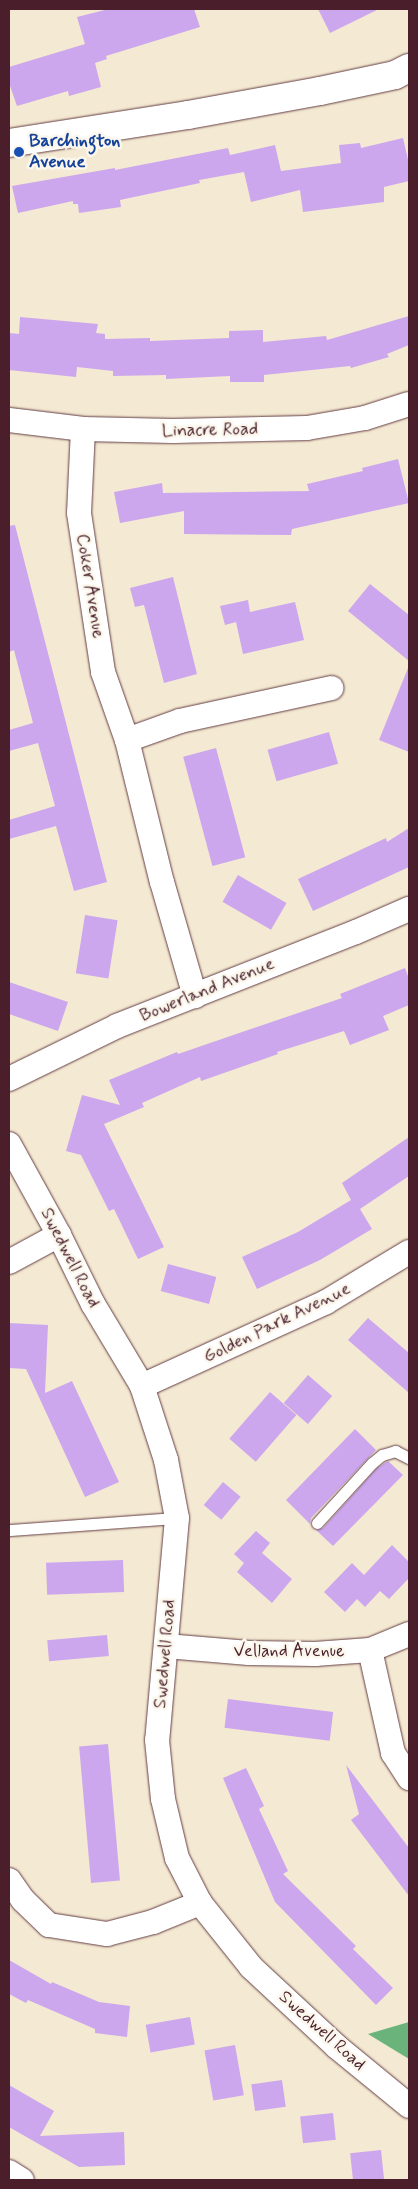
<!DOCTYPE html>
<style>
body{margin:0}
#map{position:relative;width:418px;height:2189px;overflow:hidden;background:#f4e9d2;font-family:Mynerve,sans-serif}
div>[style]{position:absolute}
[style*='--x']{left:calc(var(--x)*1px);top:calc(var(--y)*1px);width:calc(var(--w)*1px);rotate:calc(var(--a)*1deg)}
.forest>*{inset:0;background:#6ab47b}
.building>*{inset:0;background:#cca7ee;transform-origin:0 0}
.roads{filter:drop-shadow(0 0 1px #643d44) drop-shadow(0 0 1px #643d44)}
.lane>*{height:11px;margin:-5.5px;padding:0 5.5px;transform-origin:5.5px;border-radius:5.5px;background:#fff}
.street>*{height:24px;margin:-12px;padding:0 12px;transform-origin:12px;border-radius:12px;background:#fff}
.secondary>*{height:28px;margin:-14px;padding:0 14px;transform-origin:14px;border-radius:14px;background:#fff}
.dots>*{width:14px;height:14px;translate:-50% -50%;box-sizing:border-box;border:2px solid #fbf7ec;border-radius:50%}
span{translate:-50% -50%;white-space:nowrap;text-align:center;line-height:1.15;-webkit-text-stroke:5px #fbf7ec;paint-order:stroke}
.transit-label{font-size:18px;color:#164399;font-weight:700}
.left{translate:0 -50%;text-align:left}
.street-label{font-size:18px;color:#4a1f2b}
.frame{position:absolute;inset:0;border:10px solid #4a1f2b;pointer-events:none}
</style>
<div id="map">
<div class="forest">
<i style="clip-path:polygon(409px 2022px,409px 2059px,368px 2034px)"></i>
</div>
<div class="building">
<i style="clip-path:polygon(109px 9px,194px 9px,200px 27px,106px 56px,107px 59px,95px 63px,101px 87px,69px 96px,68px 91px,17px 106px,9px 83px,9px 67px,85px 44px,77px 17px)"></i>
<i style="clip-path:polygon(318px 9px,379px 9px,330px 33px)"></i>
<i style="clip-path:polygon(403px 138px,409px 164px,409px 181px,384px 187px,384px 202px,303px 212px,300px 190px,251px 202px,244px 172px,199px 180px,200px 183px,120px 200px,121px 207px,79px 213px,78px 204px,73px 204px,73px 201px,18px 213px,12px 186px,115px 168px,115px 170px,228px 148px,230px 155px,275px 145px,281px 171px,341px 163px,339px 145px,360px 143px,361px 148px)"></i>
<i style="clip-path:polygon(409px 316px,409px 345px,387px 354px,389px 357px,351px 368px,350px 366px,264px 375px,264px 382px,230px 382px,230px 376px,166px 379px,166px 375px,113px 376px,113px 371px,77px 367px,76px 377px,9px 370px,9px 333px,19px 334px,20px 317px,98px 324px,96px 333px,105px 334px,105px 339px,150px 338px,150px 341px,229px 338px,229px 331px,263px 330px,263px 342px,326px 336px,327px 340px)"></i>
<i style="clip-path:polygon(398px 459px,409px 503px,292px 529px,291px 535px,184px 534px,184px 511px,120px 523px,114px 492px,162px 483px,163px 493px,309px 491px,307px 484px,363px 471px,362px 468px)"></i>
<i style="clip-path:polygon(15px 525px,107px 882px,74px 891px,56px 826px,9px 839px,9px 820px,55px 806px,38px 743px,9px 751px,9px 730px,33px 723px,14px 650px,9px 652px,9px 526px)"></i>
<i style="clip-path:polygon(173px 577px,197px 674px,164px 683px,144px 605px,135px 607px,130px 588px)"></i>
<i style="clip-path:polygon(370px 584px,409px 615px,409px 661px,348px 611px)"></i>
<i style="clip-path:polygon(248px 600px,250px 612px,295px 602px,304px 640px,243px 654px,236px 622px,225px 625px,220px 606px)"></i>
<i style="clip-path:polygon(408px 668px,409px 668px,409px 752px,379px 740px)"></i>
<i style="left:329px;top:732px;width:33px;height:64px;rotate:74deg"></i>
<i style="left:216px;top:748px;width:113px;height:34px;rotate:75deg"></i>
<i style="clip-path:polygon(409px 828px,409px 867px,313px 911px,298px 879px,386px 838px,387px 842px)"></i>
<i style="left:238px;top:875px;width:56px;height:31px;rotate:30deg"></i>
<i style="left:85px;top:915px;width:33px;height:59px;rotate:9deg"></i>
<i style="clip-path:polygon(405px 968px,409px 979px,409px 1005px,383px 1016px,389px 1030px,350px 1045px,344px 1031px,277px 1052px,278px 1054px,201px 1081px,200px 1077px,142px 1103px,144px 1107px,104px 1124px,164px 1247px,138px 1259px,114px 1209px,109px 1211px,81px 1155px,66px 1151px,82px 1095px,120px 1105px,109px 1080px,177px 1052px,178px 1054px,342px 998px,340px 994px)"></i>
<i style="clip-path:polygon(9px 982px,68px 1002px,58px 1031px,9px 1014px)"></i>
<i style="clip-path:polygon(409px 1137px,409px 1176px,360px 1209px,372px 1229px,320px 1260px,257px 1289px,242px 1257px,298px 1232px,351px 1200px,342px 1183px)"></i>
<i style="left:168px;top:1264px;width:50px;height:28px;rotate:15deg"></i>
<i style="clip-path:polygon(368px 1318px,409px 1353px,409px 1393px,348px 1340px)"></i>
<i style="clip-path:polygon(9px 1323px,48px 1325px,45px 1393px,72px 1381px,119px 1482px,85px 1497px,26px 1369px,9px 1368px)"></i>
<i style="left:308px;top:1375px;width:32px;height:37px;rotate:41deg"></i>
<i style="left:270px;top:1392px;width:35px;height:62px;rotate:41deg"></i>
<i style="clip-path:polygon(355px 1429px,376px 1450px,311px 1518px,310px 1524px,286px 1500px)"></i>
<i style="clip-path:polygon(388px 1461px,403px 1475px,333px 1546px,316px 1530px,323px 1528px,377px 1468px)"></i>
<i style="left:223px;top:1482px;width:23px;height:30px;rotate:40deg"></i>
<i style="clip-path:polygon(256px 1531px,270px 1543px,262px 1553px,292px 1579px,272px 1603px,237px 1572px,244px 1563px,234px 1554px)"></i>
<i style="clip-path:polygon(392px 1545px,409px 1562px,409px 1578px,389px 1599px,380px 1591px,365px 1607px,357px 1599px,345px 1612px,324px 1592px,352px 1563px,364px 1575px)"></i>
<i style="left:123px;top:1560px;width:32px;height:77px;rotate:88deg"></i>
<i style="left:107px;top:1635px;width:21px;height:60px;rotate:85deg"></i>
<i style="left:228px;top:1699px;width:106px;height:29px;rotate:7deg"></i>
<i style="left:108px;top:1744px;width:137px;height:29px;rotate:85deg"></i>
<i style="clip-path:polygon(346px 1765px,409px 1848px,409px 1896px,351px 1820px,359px 1814px)"></i>
<i style="clip-path:polygon(246px 1768px,264px 1806px,259px 1809px,288px 1871px,283px 1874px,356px 1946px,353px 1949px,393px 1988px,376px 2005px,275px 1902px,223px 1778px)"></i>
<i style="clip-path:polygon(9px 1960px,51px 1984px,52px 1982px,99px 2002px,130px 2006px,127px 2037px,95px 2033px,95px 2029px,28px 2000px,26px 2003px,9px 1994px)"></i>
<i style="left:190px;top:2017px;width:28px;height:45px;rotate:80deg"></i>
<i style="left:235px;top:2045px;width:51px;height:31px;rotate:80deg"></i>
<i style="left:282px;top:2080px;width:27px;height:31px;rotate:82deg"></i>
<i style="clip-path:polygon(9px 2085px,54px 2111px,40px 2136px,124px 2132px,125px 2165px,79px 2167px,9px 2127px)"></i>
<i style="left:333px;top:2113px;width:27px;height:33px;rotate:84deg"></i>
<i style="left:381px;top:2150px;width:30px;height:31px;rotate:84deg"></i>
</div>
<div class="roads">
<div class="lane">
<i style="--x:317;--y:1523;--w:81;--a:-47.5"></i>
<i style="--x:372;--y:1463;--w:13;--a:-39"></i>
<i style="--x:382;--y:1455;--w:14;--a:-17"></i>
<i style="--x:395;--y:1451;--w:16;--a:27"></i>
<i style="--x:9;--y:1530;--w:168;--a:-4.1"></i>
</div>
<div class="street">
<i style="--x:9;--y:420;--w:75;--a:6.9"></i>
<i style="--x:83;--y:429;--w:90;--a:1.3"></i>
<i style="--x:173;--y:431;--w:134;--a:-1.3"></i>
<i style="--x:307;--y:428;--w:59;--a:-9.8"></i>
<i style="--x:365;--y:418;--w:46;--a:-17.7"></i>
<i style="--x:83;--y:429;--w:84;--a:92.7"></i>
<i style="--x:79;--y:513;--w:161;--a:81.4"></i>
<i style="--x:103;--y:672;--w:72;--a:70.6"></i>
<i style="--x:127;--y:740;--w:146;--a:76.2"></i>
<i style="--x:162;--y:882;--w:119;--a:73.9"></i>
<i style="--x:127;--y:740;--w:56;--a:-19.7"></i>
<i style="--x:180;--y:721;--w:155;--a:-12.3"></i>
<i style="--x:9;--y:1079;--w:120;--a:-26.1"></i>
<i style="--x:117;--y:1026;--w:257;--a:-21.5"></i>
<i style="--x:356;--y:932;--w:58;--a:-23.5"></i>
<i style="--x:9;--y:1144;--w:104;--a:61.2"></i>
<i style="--x:59;--y:1235;--w:77;--a:63.8"></i>
<i style="--x:93;--y:1304;--w:96;--a:59.1"></i>
<i style="--x:142;--y:1386;--w:78;--a:72"></i>
<i style="--x:166;--y:1460;--w:59;--a:79.3"></i>
<i style="--x:177;--y:1518;--w:223;--a:95.1"></i>
<i style="--x:157;--y:1740;--w:59;--a:84.2"></i>
<i style="--x:163;--y:1799;--w:61;--a:76.7"></i>
<i style="--x:177;--y:1858;--w:51;--a:62.9"></i>
<i style="--x:200;--y:1903;--w:82;--a:51.4"></i>
<i style="--x:251;--y:1967;--w:117;--a:42.9"></i>
<i style="--x:337;--y:2047;--w:93;--a:39.3"></i>
<i style="--x:9;--y:1262;--w:57;--a:-28.4"></i>
<i style="--x:142;--y:1386;--w:202;--a:-24.5"></i>
<i style="--x:326;--y:1302;--w:97;--a:-31.1"></i>
<i style="--x:166;--y:1646;--w:83;--a:4.8"></i>
<i style="--x:249;--y:1653;--w:66;--a:0.9"></i>
<i style="--x:315;--y:1654;--w:55;--a:-4.2"></i>
<i style="--x:370;--y:1650;--w:42;--a:-22.3"></i>
<i style="--x:370;--y:1650;--w:106;--a:77.4"></i>
<i style="--x:393;--y:1753;--w:30;--a:57"></i>
<i style="--x:9;--y:1880;--w:24;--a:55"></i>
<i style="--x:23;--y:1900;--w:36;--a:44"></i>
<i style="--x:49;--y:1925;--w:59;--a:8.8"></i>
<i style="--x:107;--y:1934;--w:48;--a:-14.6"></i>
<i style="--x:153;--y:1922;--w:51;--a:-22"></i>
<i style="--x:9;--y:2172;--w:15;--a:32"></i>
</div>
<div class="secondary">
<i style="--x:9;--y:143;--w:181;--a:-8.9"></i>
<i style="--x:188;--y:115;--w:134;--a:-10.3"></i>
<i style="--x:320;--y:91;--w:77;--a:-12"></i>
<i style="--x:395;--y:75;--w:16;--a:-27"></i>
</div>
</div>
<div class="dots">
<i style="left:19px;top:152px;background:#1a4fb4"></i>
</div>
<div class="transit-label">
<span class="left" style="left:29px;top:152px">Barchington<br>Avenue</span>
</div>
<div class="street-label">
<span style="left:210px;top:430px;rotate:-1deg">Linacre Road</span>
<span style="left:90px;top:586px;rotate:81deg">Coker Avenue</span>
<span style="left:207px;top:990px;rotate:-22deg">Bowerland Avenue</span>
<span style="left:70px;top:1258px;rotate:63deg">Swedwell Road</span>
<span style="left:277px;top:1323px;rotate:-26deg">Golden Park Avenue</span>
<span style="left:289px;top:1651px">Velland Avenue</span>
<span style="left:165px;top:1654px;rotate:-85deg">Swedwell Road</span>
<span style="left:322px;top:2031px;rotate:42deg">Swedwell Road</span>
</div>
<div class="frame"></div>
</div>
